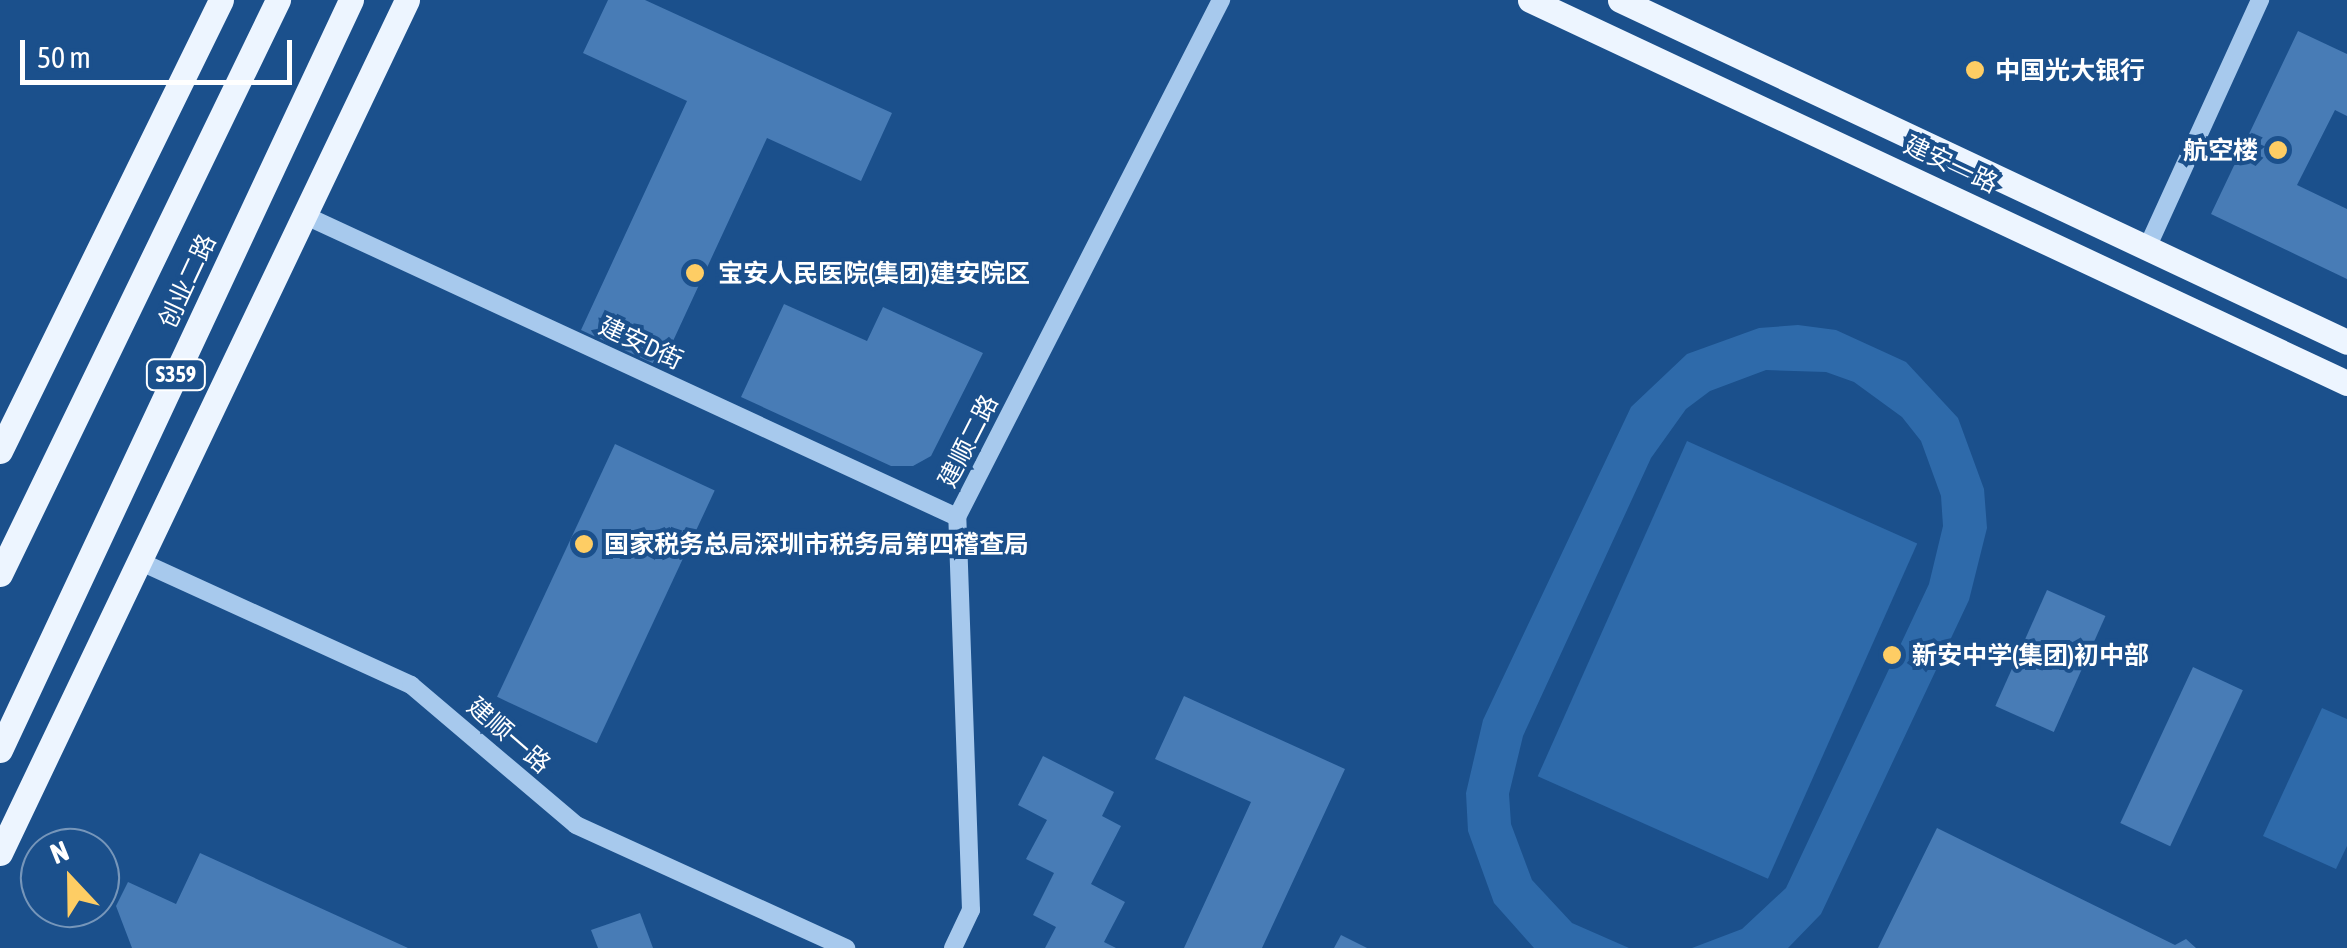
<!DOCTYPE html>
<meta charset="utf-8">
<style>
body{margin:0}
#map{position:relative;width:2347px;height:948px;overflow:hidden;background:#1b508c;font-family:"Asap Condensed","Noto Sans SC",sans-serif}
div>[style]{position:absolute}
[style*='--x']{left:calc(var(--x)*1px);top:calc(var(--y)*1px);width:calc(var(--w)*1px);rotate:calc(var(--a)*1deg)}
.green>*{inset:0;background:#2e6aaa;transform-origin:0 0}
.building>*{inset:0;background:#487cb6;transform-origin:0 0}
.minor>*{height:18px;margin:-9px;padding:0 9px;transform-origin:9px;border-radius:9px;background:#a7c9ed}
.major>*{height:25px;margin:-12.5px;padding:0 12.5px;transform-origin:12.5px;border-radius:12.5px;background:#edf5ff}
.dots>*{width:28px;height:28px;translate:-50% -50%;box-sizing:border-box;border:5px solid #1b508c;border-radius:50%}
span{translate:-50% -50%;white-space:nowrap;text-align:center;line-height:1.15;-webkit-text-stroke:8px #1b508c;paint-order:stroke}
.shield-label span{padding:2px 8px;background:#1b508c;border:2px solid;border-radius:8px;-webkit-text-stroke-width:0}
.shield-label{font-size:22px;color:#fff;font-weight:700}
.poi-label{font-size:25px;color:#fff;font-weight:700}
.left{translate:0 -50%;text-align:left}
.right{translate:-100% -50%;text-align:right}
.street-label{font-size:25px;color:#fff}
.north{position:absolute;left:20px;top:828px;width:100px;height:100px;box-sizing:border-box;background:#1b508c;border:2px solid #7696ba;border-radius:50%;rotate:338deg;font-size:28px;font-weight:700;line-height:40px;text-align:center;color:#fff}
.north::after{content:'';display:block;margin:auto;width:35px;height:45px;background:#fecd64;clip-path:polygon(50% 0,100% 100%,50% 72%,0 100%)}
.scale{position:absolute;left:20px;top:40px;width:272px;height:45px;box-sizing:border-box;border:5px solid #fff;border-top:0;padding-left:12px;font-size:30px;line-height:35px;white-space:nowrap;color:#fff;-webkit-text-stroke:8px #1b508c;paint-order:stroke}
</style>
<div id="map">
<div class="green">
<i style="clip-path:polygon(1798px 325px,1836px 330px,1906px 362px,1958px 418px,1984px 489px,1987px 528px,1969px 600px,1821px 914px,1788px 948px,1692px 948px,1742px 929px,1786px 888px,1929px 584px,1943px 526px,1941px 496px,1921px 441px,1902px 417px,1854px 382px,1826px 372px,1766px 370px,1710px 391px,1686px 409px,1651px 458px,1523px 736px,1509px 794px,1511px 824px,1532px 880px,1572px 923px,1629px 948px,1534px 948px,1494px 903px,1468px 831px,1466px 793px,1483px 720px,1631px 407px,1687px 354px,1759px 328px)"></i>
<i style="left:1687px;top:441px;width:252px;height:367px;rotate:24deg"></i>
<i style="clip-path:polygon(2322px 708px,2347px 719px,2347px 846px,2336px 869px,2263px 836px)"></i>
</div>
<div class="building">
<i style="clip-path:polygon(608px 0,645px 0,892px 113px,861px 181px,767px 138px,661px 367px,581px 330px,687px 101px,583px 53px)"></i>
<i style="clip-path:polygon(2298px 31px,2347px 54px,2347px 116px,2335px 110px,2297px 185px,2347px 209px,2347px 279px,2211px 214px)"></i>
<i style="clip-path:polygon(784px 304px,867px 341px,883px 307px,983px 353px,931px 456px,913px 466px,891px 466px,741px 397px)"></i>
<i style="left:615px;top:444px;width:110px;height:279px;rotate:25deg"></i>
<i style="left:2047px;top:590px;width:64px;height:127px;rotate:24deg"></i>
<i style="left:2193px;top:667px;width:55px;height:172px;rotate:25deg"></i>
<i style="clip-path:polygon(1184px 696px,1345px 769px,1262px 948px,1184px 948px,1251px 802px,1155px 759px)"></i>
<i style="clip-path:polygon(1043px 756px,1114px 792px,1102px 816px,1121px 826px,1091px 884px,1125px 902px,1104px 942px,1116px 948px,1045px 948px,1056px 927px,1033px 915px,1054px 873px,1026px 859px,1047px 820px,1018px 805px)"></i>
<i style="clip-path:polygon(1937px 828px,2175px 945px,2186px 939px,2196px 948px,1878px 948px)"></i>
<i style="clip-path:polygon(200px 853px,408px 948px,132px 948px,116px 906px,128px 882px,176px 904px)"></i>
<i style="clip-path:polygon(640px 913px,653px 948px,598px 948px,591px 930px)"></i>
<i style="clip-path:polygon(1341px 935px,1367px 948px,1334px 948px)"></i>
</div>
<div class="minor">
<i style="--x:304;--y:215;--w:719;--a:24.82"></i>
<i style="--x:2147;--y:248;--w:273;--a:-65.5"></i>
<i style="--x:139;--y:561;--w:299;--a:24.5"></i>
<i style="--x:411;--y:685;--w:216;--a:40.3"></i>
<i style="--x:576;--y:825;--w:297;--a:24.5"></i>
<i style="--x:953;--y:948;--w:42;--a:-64.7"></i>
<i style="--x:971;--y:910;--w:393;--a:-92"></i>
<i style="--x:957;--y:517;--w:581;--a:-62.95"></i>
</div>
<div class="major">
<i style="--x:1530;--y:0;--w:902;--a:25.12"></i>
<i style="--x:1620;--y:0;--w:803;--a:25.19"></i>
<i style="--x:0;--y:451;--w:502;--a:-63.89"></i>
<i style="--x:0;--y:574;--w:638;--a:-64.16"></i>
<i style="--x:0;--y:750;--w:828;--a:-64.92"></i>
<i style="--x:0;--y:853;--w:945;--a:-64.49"></i>
</div>
<div class="dots">
<i style="left:1975px;top:70px;background:#fecd64"></i>
<i style="left:2278px;top:150px;background:#fecd64"></i>
<i style="left:695px;top:273px;background:#fecd64"></i>
<i style="left:584px;top:544px;background:#fecd64"></i>
<i style="left:1892px;top:655px;background:#fecd64"></i>
</div>
<div class="shield-label">
<span style="left:176px;top:375px">S359</span>
</div>
<div class="poi-label">
<span class="left" style="left:1995px;top:70px">中国光大银行</span>
<span class="right" style="left:2258px;top:150px">航空楼</span>
<span class="left" style="left:718px;top:273px">宝安人民医院(集团)建安院区</span>
<span class="left" style="left:604px;top:544px">国家税务总局深圳市税务局第四稽查局</span>
<span class="left" style="left:1912px;top:655px">新安中学(集团)初中部</span>
</div>
<div class="street-label">
<span style="left:1951px;top:164px;rotate:25deg">建安一路</span>
<span style="left:187px;top:281px;rotate:-65deg">创业二路</span>
<span style="left:641px;top:343px;rotate:25deg">建安D街</span>
<span style="left:968px;top:441px;rotate:-63deg">建顺二路</span>
<span style="left:509px;top:735px;rotate:41deg">建顺一路</span>
</div>
<div class="north">N</div>
<div class="scale">50 m</div>
</div>
